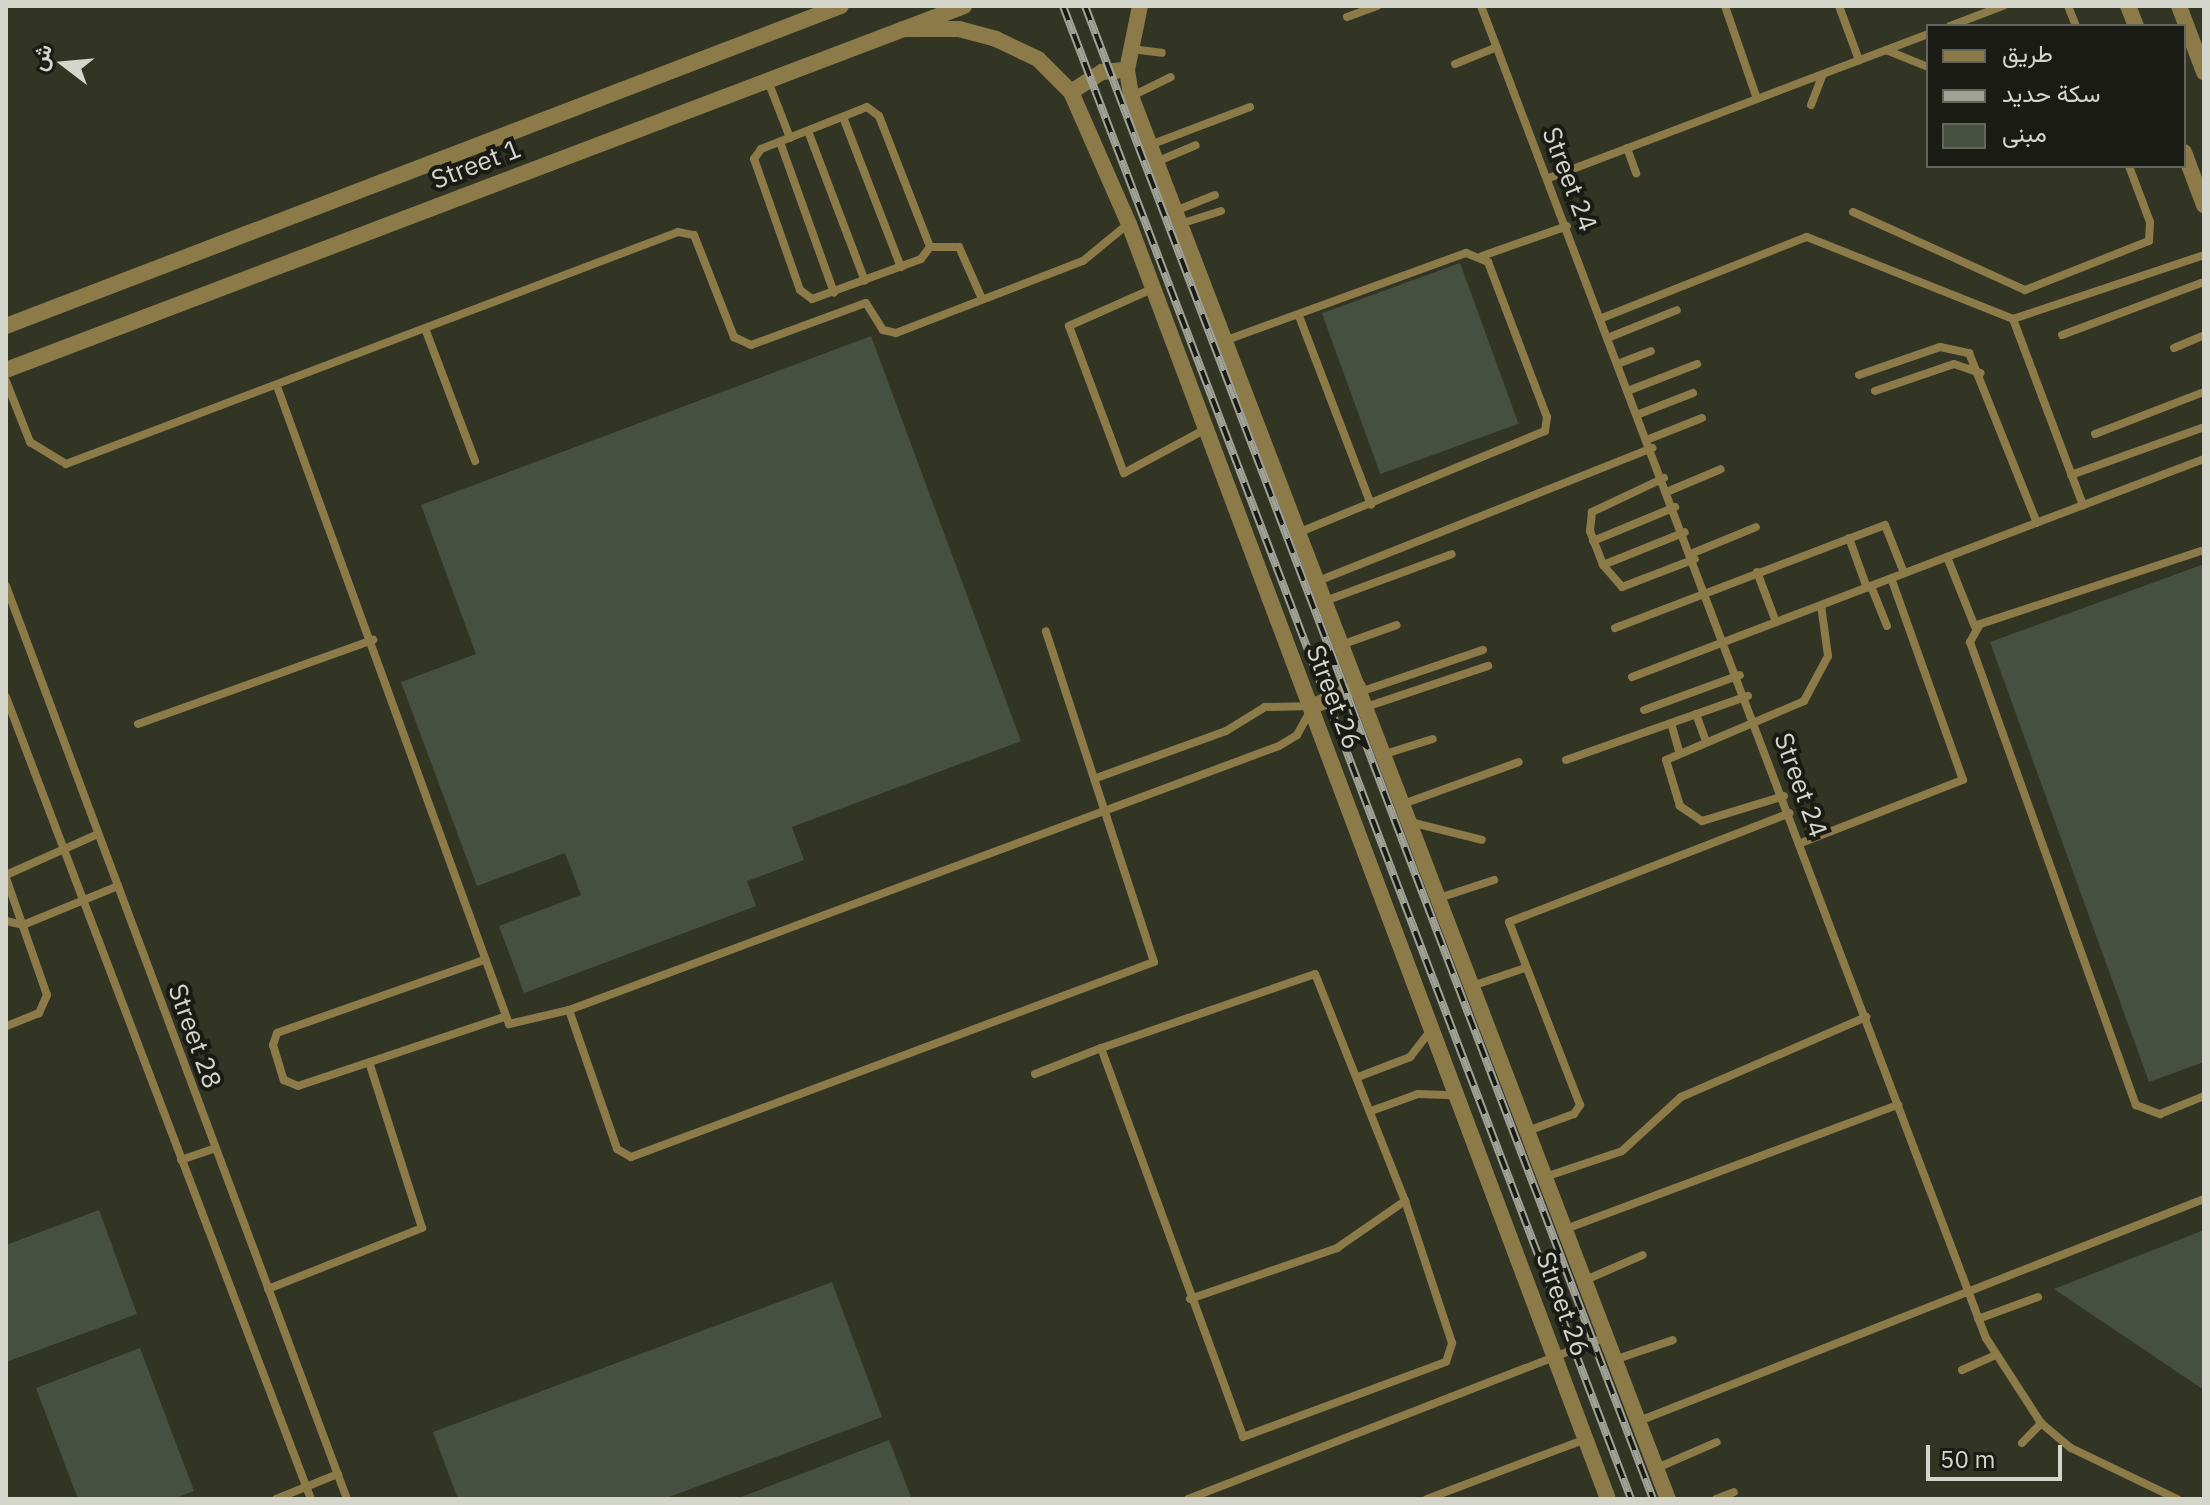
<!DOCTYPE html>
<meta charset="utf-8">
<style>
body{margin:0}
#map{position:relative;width:2210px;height:1505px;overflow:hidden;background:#323424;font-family:"IBM Plex Sans",Vazirmatn,sans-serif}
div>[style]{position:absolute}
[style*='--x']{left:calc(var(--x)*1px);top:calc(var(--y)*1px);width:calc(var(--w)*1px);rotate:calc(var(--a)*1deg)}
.building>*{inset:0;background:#465041;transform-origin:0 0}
.lane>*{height:8px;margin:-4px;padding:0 4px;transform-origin:4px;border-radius:4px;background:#8c7a48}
.street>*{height:16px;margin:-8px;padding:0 8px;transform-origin:8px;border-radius:8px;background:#8c7a48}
.rail>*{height:8px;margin-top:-4px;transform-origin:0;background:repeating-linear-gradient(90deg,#1a1b14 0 15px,#a0a296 0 30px);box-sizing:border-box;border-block:2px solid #a0a296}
span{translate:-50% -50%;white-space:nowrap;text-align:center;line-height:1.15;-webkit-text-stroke:8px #1a1b14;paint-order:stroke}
.street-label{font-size:26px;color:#d4d6cc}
.frame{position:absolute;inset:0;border:8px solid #d4d6cc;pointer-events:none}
.legend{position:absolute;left:1926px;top:24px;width:260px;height:144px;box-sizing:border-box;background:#1a1b14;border:2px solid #64665e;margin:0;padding:10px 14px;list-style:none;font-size:24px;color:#d4d6cc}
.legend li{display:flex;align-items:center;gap:16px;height:40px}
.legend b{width:40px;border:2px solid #64665e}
.north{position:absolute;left:24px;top:24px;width:80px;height:80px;-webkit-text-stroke:6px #1a1b14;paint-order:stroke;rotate:286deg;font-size:22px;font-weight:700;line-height:32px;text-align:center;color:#d4d6cc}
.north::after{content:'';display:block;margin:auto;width:28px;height:36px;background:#d4d6cc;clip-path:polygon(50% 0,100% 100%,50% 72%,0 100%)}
.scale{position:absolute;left:1926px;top:1445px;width:136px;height:36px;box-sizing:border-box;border:4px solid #d4d6cc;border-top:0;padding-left:10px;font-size:24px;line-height:28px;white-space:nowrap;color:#d4d6cc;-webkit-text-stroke:6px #1a1b14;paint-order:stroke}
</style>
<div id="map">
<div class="building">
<i style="left:1460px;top:263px;width:171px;height:147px;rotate:70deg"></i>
<i style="clip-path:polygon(871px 336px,1021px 741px,792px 827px,804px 860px,747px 881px,756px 906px,524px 993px,499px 926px,581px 895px,565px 853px,477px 886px,401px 682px,476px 654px,421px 505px)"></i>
<i style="clip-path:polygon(2204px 564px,2204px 1062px,2149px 1082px,1990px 642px)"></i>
<i style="clip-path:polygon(99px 1210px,137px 1314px,6px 1362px,6px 1245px)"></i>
<i style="clip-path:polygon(2204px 1230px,2204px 1390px,2054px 1289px)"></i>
<i style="clip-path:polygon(832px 1282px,882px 1417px,664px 1499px,458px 1499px,433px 1432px)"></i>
<i style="clip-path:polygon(140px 1348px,194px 1491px,173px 1499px,78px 1499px,36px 1388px)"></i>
<i style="clip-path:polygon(889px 1440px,912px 1499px,736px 1499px)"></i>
</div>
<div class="lane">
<i style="--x:1481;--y:6;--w:1425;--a:69.24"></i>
<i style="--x:1986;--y:1338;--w:101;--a:57.1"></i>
<i style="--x:2041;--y:1423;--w:39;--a:40"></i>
<i style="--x:2071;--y:1448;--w:118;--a:25.7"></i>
<i style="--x:1725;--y:6;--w:98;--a:71"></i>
<i style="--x:1839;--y:6;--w:58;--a:69.7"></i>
<i style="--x:2068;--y:6;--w:22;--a:68"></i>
<i style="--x:1347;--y:17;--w:32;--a:-20"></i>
<i style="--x:1950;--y:26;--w:57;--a:-20.7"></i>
<i style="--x:1131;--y:49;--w:31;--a:7"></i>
<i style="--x:1886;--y:50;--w:45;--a:22"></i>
<i style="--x:1455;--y:64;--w:45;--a:-22"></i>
<i style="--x:768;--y:81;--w:61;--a:68.9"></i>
<i style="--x:1132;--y:96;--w:43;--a:-26"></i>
<i style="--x:1811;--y:105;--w:33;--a:-69"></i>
<i style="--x:867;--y:107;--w:15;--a:37"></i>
<i style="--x:879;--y:116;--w:141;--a:68.7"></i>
<i style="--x:930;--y:247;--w:15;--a:127"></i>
<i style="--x:921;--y:259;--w:116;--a:159.8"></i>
<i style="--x:812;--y:299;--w:15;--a:-143"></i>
<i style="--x:800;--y:290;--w:139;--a:-109.3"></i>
<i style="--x:754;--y:159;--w:12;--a:-55"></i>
<i style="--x:761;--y:149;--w:114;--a:-21.6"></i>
<i style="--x:843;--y:117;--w:161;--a:68.9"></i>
<i style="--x:808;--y:131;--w:160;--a:69.2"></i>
<i style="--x:780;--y:142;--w:160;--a:70.3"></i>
<i style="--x:1150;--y:145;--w:107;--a:-20.8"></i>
<i style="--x:1627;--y:148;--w:27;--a:70"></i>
<i style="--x:1156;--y:162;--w:43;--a:-23"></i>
<i style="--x:1549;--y:178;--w:405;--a:-20.8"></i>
<i style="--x:1175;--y:211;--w:43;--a:-21.8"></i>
<i style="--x:1853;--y:212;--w:189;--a:24.4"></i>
<i style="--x:2025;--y:290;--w:133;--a:-21.6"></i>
<i style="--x:2149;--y:241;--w:19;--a:-87"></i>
<i style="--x:2150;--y:222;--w:60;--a:-110.6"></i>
<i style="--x:1180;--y:224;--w:43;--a:-17.6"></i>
<i style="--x:930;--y:247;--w:29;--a:0"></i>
<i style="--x:959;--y:247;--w:57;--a:66.1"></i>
<i style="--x:1482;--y:256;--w:90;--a:-19.4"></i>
<i style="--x:1152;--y:289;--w:91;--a:156"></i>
<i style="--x:1069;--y:326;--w:157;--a:69.5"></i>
<i style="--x:1124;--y:473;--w:91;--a:-28.3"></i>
<i style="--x:1299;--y:316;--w:202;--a:69.1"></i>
<i style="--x:1602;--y:318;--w:220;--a:-21.6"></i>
<i style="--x:1807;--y:237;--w:222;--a:21.7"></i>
<i style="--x:2013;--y:319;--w:201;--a:-18.5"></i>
<i style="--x:2013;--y:319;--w:199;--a:69.4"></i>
<i style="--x:426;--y:331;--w:139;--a:69.3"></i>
<i style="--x:2062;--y:335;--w:152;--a:-20.5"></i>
<i style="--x:1610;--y:337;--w:72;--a:-21.9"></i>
<i style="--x:1224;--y:341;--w:258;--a:-20"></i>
<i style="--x:1466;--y:253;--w:24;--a:22"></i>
<i style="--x:1488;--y:262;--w:166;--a:69.2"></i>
<i style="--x:1547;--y:417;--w:14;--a:98"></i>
<i style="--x:1545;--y:431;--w:265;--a:157.6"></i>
<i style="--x:2174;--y:348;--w:33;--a:-23"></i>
<i style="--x:1620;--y:363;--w:33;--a:-21"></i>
<i style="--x:1859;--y:375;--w:86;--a:-19.1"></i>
<i style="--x:1940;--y:347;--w:30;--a:12"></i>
<i style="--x:1969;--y:353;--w:183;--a:68.2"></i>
<i style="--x:6;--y:381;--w:66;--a:68.5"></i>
<i style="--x:30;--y:442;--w:42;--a:31.4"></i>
<i style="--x:66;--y:464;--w:654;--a:-20.76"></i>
<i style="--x:678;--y:232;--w:16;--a:11"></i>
<i style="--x:694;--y:235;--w:110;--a:68.6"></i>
<i style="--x:734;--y:337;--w:19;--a:25"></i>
<i style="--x:751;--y:345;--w:122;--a:-20.1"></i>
<i style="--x:866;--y:303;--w:32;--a:58"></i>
<i style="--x:883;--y:330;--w:13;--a:13"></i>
<i style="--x:896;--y:333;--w:200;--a:-21.1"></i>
<i style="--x:1083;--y:261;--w:58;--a:-39.4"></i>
<i style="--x:278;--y:389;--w:676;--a:70.01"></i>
<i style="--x:509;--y:1024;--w:62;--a:-13.1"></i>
<i style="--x:569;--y:1010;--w:757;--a:-20.4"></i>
<i style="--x:1279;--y:746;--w:21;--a:-31"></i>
<i style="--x:1297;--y:735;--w:33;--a:-61"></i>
<i style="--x:1313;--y:706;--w:48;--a:178.8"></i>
<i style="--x:1265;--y:707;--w:46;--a:148.4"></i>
<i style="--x:1226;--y:731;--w:138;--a:160.1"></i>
<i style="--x:1630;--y:390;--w:72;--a:-21.2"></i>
<i style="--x:1875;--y:391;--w:83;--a:-18.9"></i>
<i style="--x:1954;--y:364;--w:28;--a:19"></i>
<i style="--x:1639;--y:414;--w:58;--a:-21.3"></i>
<i style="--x:2095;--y:434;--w:117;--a:-21.1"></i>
<i style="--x:1649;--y:439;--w:57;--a:-21.6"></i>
<i style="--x:2071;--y:475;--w:141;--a:-19.8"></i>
<i style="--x:1664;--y:478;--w:80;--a:154.7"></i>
<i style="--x:1592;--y:512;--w:19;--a:96"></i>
<i style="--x:1590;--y:531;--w:36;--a:69"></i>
<i style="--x:1603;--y:565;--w:29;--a:49"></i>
<i style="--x:1622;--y:587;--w:78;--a:-21"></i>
<i style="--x:1669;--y:491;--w:56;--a:-22.9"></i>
<i style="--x:1849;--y:538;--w:53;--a:70.2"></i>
<i style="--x:1593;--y:541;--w:89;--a:-22.5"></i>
<i style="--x:2204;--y:550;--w:236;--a:161.7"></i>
<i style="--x:1980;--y:624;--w:21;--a:119"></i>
<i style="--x:1970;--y:642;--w:492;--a:70.3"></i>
<i style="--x:2136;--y:1105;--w:26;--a:21"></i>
<i style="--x:2160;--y:1114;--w:48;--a:-22.2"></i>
<i style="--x:1693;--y:553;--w:68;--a:-22.4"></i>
<i style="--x:1947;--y:557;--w:75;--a:68.2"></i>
<i style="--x:1603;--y:565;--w:88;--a:-21.9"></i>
<i style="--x:1757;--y:572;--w:53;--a:69.2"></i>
<i style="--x:1318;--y:581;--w:360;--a:-21.7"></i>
<i style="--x:6;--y:586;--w:975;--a:69.52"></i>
<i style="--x:1871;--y:586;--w:43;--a:68.2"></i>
<i style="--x:1325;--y:601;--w:135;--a:-20.3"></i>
<i style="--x:1615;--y:628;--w:289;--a:-20.9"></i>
<i style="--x:1885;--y:525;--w:52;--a:68.4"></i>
<i style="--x:1341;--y:645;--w:59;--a:-19.7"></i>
<i style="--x:1632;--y:677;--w:612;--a:-20.86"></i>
<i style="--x:1360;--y:692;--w:130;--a:-18.9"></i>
<i style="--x:6;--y:697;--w:858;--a:69.18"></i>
<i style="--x:1366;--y:707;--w:129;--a:-18.6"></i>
<i style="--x:1644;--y:710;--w:102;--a:-20"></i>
<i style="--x:1696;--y:714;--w:30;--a:70"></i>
<i style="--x:1671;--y:723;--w:29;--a:74"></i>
<i style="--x:138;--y:724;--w:250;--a:-19.7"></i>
<i style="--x:1385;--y:754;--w:50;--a:-17.4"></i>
<i style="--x:1566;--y:760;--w:193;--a:-19.4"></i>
<i style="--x:1784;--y:796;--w:86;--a:163"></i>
<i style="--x:1702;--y:821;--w:27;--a:-146"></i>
<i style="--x:1680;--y:806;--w:48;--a:-106.9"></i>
<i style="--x:1666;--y:760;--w:150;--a:-23.1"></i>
<i style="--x:1804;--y:701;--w:51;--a:-61.9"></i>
<i style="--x:1828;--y:656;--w:51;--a:-97.8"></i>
<i style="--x:1403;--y:804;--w:123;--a:-19.9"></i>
<i style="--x:1410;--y:822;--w:74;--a:14"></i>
<i style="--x:1801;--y:843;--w:174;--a:-21.3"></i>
<i style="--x:1963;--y:780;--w:214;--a:-109.6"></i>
<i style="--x:6;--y:875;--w:101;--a:-24"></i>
<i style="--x:6;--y:878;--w:124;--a:70.7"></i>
<i style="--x:47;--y:995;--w:20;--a:114"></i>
<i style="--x:39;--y:1013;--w:35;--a:158"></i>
<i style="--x:1439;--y:898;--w:58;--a:-18.1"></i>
<i style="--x:6;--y:921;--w:17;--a:13"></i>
<i style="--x:23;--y:925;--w:103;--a:-22.3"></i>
<i style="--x:484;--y:960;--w:219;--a:160.6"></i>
<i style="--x:277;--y:1033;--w:13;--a:108"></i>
<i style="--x:273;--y:1045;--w:37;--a:73"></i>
<i style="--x:284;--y:1080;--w:15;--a:23"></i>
<i style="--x:298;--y:1086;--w:217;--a:-18.5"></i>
<i style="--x:1472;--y:986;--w:56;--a:-18.8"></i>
<i style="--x:569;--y:1010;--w:147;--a:70.9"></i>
<i style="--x:617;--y:1149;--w:16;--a:30"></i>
<i style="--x:631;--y:1157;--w:558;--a:-20.45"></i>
<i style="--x:1154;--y:962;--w:348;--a:-108.1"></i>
<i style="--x:1035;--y:1074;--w:71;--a:-21.5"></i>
<i style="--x:1101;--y:1048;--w:414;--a:69.9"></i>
<i style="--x:1243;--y:1437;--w:216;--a:-20.3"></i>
<i style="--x:1446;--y:1362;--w:20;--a:-72"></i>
<i style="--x:1452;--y:1343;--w:150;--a:-108.3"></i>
<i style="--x:1405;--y:1201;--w:244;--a:-111.6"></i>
<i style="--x:1315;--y:974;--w:226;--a:160.9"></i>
<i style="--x:1358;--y:1077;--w:56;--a:-21"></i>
<i style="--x:1410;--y:1057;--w:36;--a:-52"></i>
<i style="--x:1371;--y:1111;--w:50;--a:-19.9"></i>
<i style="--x:1418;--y:1094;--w:36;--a:2"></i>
<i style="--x:1525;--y:1132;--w:52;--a:-20.2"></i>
<i style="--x:1574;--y:1114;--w:11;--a:-56"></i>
<i style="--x:1580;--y:1105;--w:196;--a:-111.2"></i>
<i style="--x:1509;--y:922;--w:301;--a:-21.2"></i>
<i style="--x:181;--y:1160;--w:36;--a:-19"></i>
<i style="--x:1542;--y:1178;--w:84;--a:-18.6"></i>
<i style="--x:1622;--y:1151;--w:80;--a:-42.5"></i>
<i style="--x:1681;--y:1097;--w:202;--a:-23.4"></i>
<i style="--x:1563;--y:1230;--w:358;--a:-20.5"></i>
<i style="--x:1583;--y:1281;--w:65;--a:-23.4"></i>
<i style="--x:268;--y:1289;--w:166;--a:-21.6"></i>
<i style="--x:422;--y:1228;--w:174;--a:-107.7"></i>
<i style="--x:1190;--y:1299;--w:156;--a:-19.1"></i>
<i style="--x:1337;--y:1248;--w:83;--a:-34.7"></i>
<i style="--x:1978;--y:1319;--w:64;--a:-20.1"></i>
<i style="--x:1614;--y:1360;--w:62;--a:-18.7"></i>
<i style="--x:1962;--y:1370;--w:36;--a:-24"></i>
<i style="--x:1639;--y:1421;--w:607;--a:-21.45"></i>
<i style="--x:2022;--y:1443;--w:28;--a:-46"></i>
<i style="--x:1657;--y:1468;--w:65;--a:-23.4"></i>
<i style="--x:276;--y:1499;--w:67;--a:-22"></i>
<i style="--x:1188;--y:1499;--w:446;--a:-21.2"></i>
<i style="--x:1427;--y:1499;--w:170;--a:-20.7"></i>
<i style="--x:1716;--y:1499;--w:19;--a:-21"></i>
</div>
<div class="street">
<i style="--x:1140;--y:6;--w:65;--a:101.5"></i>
<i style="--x:1127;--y:70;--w:26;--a:81"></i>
<i style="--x:1131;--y:96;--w:1502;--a:69.06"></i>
<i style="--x:2128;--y:6;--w:22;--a:68"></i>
<i style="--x:2179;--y:6;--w:71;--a:69.3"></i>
<i style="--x:903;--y:29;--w:56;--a:0"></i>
<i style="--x:959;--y:29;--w:38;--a:15"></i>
<i style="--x:996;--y:39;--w:47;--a:25.5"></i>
<i style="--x:1038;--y:59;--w:47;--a:45"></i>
<i style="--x:1071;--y:92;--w:144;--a:66.3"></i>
<i style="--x:1129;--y:224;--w:1362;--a:69.41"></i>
<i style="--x:1071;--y:92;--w:37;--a:-33"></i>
<i style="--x:1102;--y:72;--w:25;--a:-5"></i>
<i style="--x:2184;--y:152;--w:57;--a:69.3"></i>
<i style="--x:6;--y:326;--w:894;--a:-20.97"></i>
<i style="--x:6;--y:370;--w:1025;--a:-20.8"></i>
<i style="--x:1313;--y:706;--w:49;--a:-22.9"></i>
</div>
<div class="rail">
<i style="--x:1063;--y:6;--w:1597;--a:69.17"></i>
<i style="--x:1085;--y:6;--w:1597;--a:69.17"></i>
</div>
<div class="street-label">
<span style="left:476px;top:164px;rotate:-21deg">Street 1</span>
<span style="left:1570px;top:179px;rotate:69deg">Street 24</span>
<span style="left:1334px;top:697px;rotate:69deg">Street 26</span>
<span style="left:1801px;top:785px;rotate:70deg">Street 24</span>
<span style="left:195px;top:1036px;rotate:70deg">Street 28</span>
<span style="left:1563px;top:1304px;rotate:70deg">Street 26</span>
</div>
<div class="frame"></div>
<ul class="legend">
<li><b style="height:10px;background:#8c7a48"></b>طريق</li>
<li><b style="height:10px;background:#a0a296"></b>سكة حديد</li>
<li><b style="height:22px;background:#465041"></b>مبنى</li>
</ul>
<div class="north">ش</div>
<div class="scale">50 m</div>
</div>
